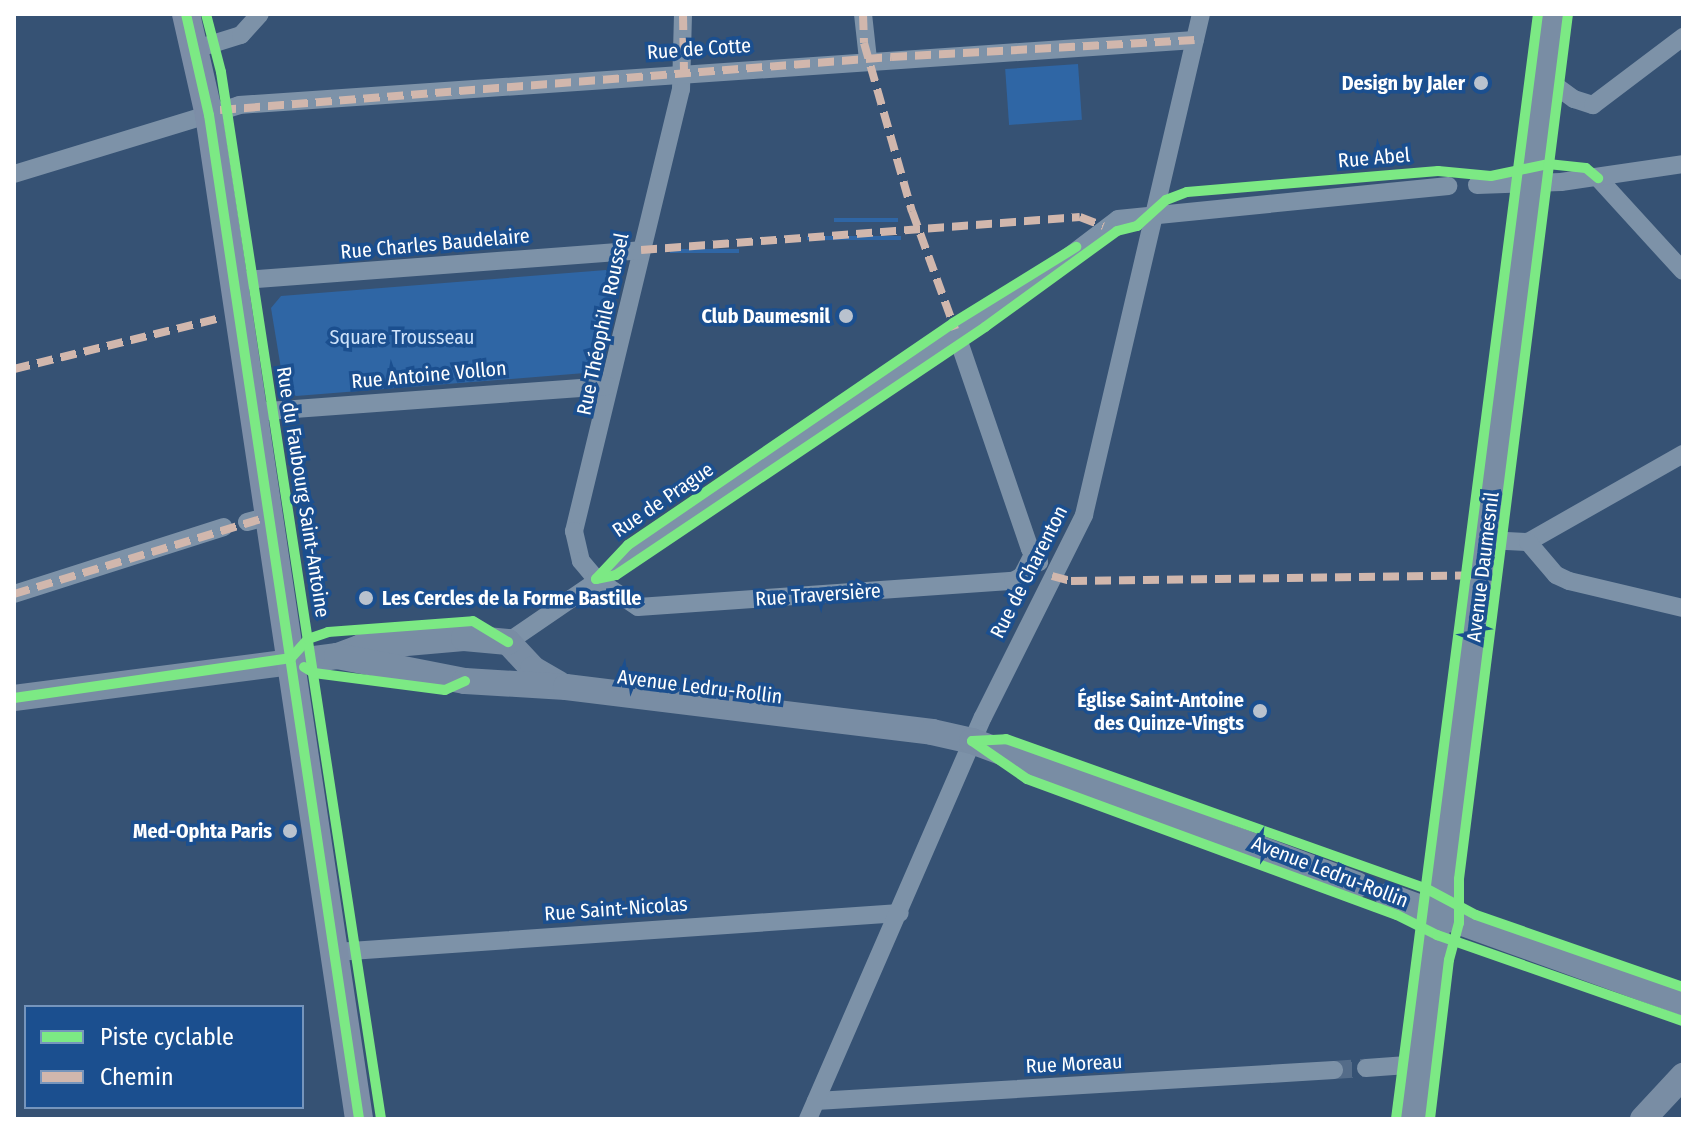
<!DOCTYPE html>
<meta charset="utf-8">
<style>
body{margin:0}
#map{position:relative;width:1697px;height:1133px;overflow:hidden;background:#365274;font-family:"Fira Sans Condensed",sans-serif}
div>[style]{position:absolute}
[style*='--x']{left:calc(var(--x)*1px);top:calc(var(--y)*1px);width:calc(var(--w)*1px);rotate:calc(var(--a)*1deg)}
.green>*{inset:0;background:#2f66a5;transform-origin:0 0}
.street-tunnel>*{height:18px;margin-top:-9px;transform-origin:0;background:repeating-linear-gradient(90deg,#546c89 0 18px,transparent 0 27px)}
.street>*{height:18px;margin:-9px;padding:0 9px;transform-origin:9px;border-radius:9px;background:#7d92a8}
.secondary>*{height:26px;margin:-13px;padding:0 13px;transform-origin:13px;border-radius:13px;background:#798da4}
.primary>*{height:28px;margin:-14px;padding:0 14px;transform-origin:14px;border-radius:14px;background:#7d8ea7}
.quiet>*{height:8px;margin-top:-4px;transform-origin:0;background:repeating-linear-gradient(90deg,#d1b7ad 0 16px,transparent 0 24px)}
.cycleway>*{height:10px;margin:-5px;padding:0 5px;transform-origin:5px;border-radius:5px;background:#7ce984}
.dots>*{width:22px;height:22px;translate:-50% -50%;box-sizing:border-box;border:4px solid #1b4f8f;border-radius:50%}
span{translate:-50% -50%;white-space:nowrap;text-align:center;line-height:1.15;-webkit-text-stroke:7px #1b4f8f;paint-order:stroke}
.street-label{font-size:20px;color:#fff}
.poi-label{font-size:20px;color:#fff;font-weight:700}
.right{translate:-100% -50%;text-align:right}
.left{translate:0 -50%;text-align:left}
.park-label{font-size:20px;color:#cfe3fa}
.frame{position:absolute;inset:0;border:16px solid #fff;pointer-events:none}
.legend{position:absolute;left:24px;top:1005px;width:280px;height:104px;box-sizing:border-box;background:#1b4f8f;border:2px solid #7695bc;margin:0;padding:10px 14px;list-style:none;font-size:24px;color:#fff}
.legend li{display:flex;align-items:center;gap:16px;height:40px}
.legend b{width:40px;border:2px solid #7695bc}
</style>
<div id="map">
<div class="green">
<i style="left:1078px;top:64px;width:56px;height:73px;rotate:86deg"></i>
<i style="left:898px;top:218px;width:4px;height:64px;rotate:90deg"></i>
<i style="left:901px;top:236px;width:4px;height:94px;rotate:90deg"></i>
<i style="left:739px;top:249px;width:4px;height:69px;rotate:90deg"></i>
<i style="clip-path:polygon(606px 270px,616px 282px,597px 363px,585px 373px,296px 396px,284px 387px,271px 308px,281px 296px)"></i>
</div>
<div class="street-tunnel">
<i style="--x:1334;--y:1070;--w:32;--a:-4"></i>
</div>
<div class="street">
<i style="--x:683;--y:14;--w:75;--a:91.5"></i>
<i style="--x:681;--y:89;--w:455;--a:103.6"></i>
<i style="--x:574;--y:531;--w:31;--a:77"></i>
<i style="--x:581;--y:561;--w:23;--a:50"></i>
<i style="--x:596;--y:579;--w:50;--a:33.7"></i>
<i style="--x:638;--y:607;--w:376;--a:-4"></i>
<i style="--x:1013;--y:581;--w:10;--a:-29"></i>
<i style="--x:1022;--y:576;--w:25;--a:-63"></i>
<i style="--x:863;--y:14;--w:45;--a:83.7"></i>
<i style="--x:196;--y:49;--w:47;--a:-17.3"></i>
<i style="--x:241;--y:35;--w:28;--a:-48"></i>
<i style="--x:1545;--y:78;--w:36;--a:36"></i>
<i style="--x:1574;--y:99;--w:20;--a:18"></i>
<i style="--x:1593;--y:105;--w:113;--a:-37.1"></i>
<i style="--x:14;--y:174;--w:235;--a:-17"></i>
<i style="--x:239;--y:105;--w:958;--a:-3.89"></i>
<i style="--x:1598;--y:178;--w:126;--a:47.6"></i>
<i style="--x:1477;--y:185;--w:84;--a:-2"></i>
<i style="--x:1561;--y:182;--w:123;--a:-8.4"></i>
<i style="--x:232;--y:281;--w:410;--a:-4.3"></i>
<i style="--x:956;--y:333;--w:228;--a:71.1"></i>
<i style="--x:1030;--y:549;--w:16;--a:55"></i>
<i style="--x:253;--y:412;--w:356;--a:-4.2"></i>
<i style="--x:247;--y:522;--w:24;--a:-15"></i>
<i style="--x:1487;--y:540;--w:41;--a:2.8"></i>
<i style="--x:1528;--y:542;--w:178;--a:-29.6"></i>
<i style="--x:1528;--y:542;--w:43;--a:49.7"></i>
<i style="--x:1556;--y:575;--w:14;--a:25"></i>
<i style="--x:1569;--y:581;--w:117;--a:13.3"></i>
<i style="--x:14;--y:594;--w:220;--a:-17.7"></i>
<i style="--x:508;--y:642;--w:648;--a:-34.38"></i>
<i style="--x:1043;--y:276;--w:94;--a:-37.2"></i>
<i style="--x:1118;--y:219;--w:332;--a:-5.7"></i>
<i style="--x:336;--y:952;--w:565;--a:-3.96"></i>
<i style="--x:1366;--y:1068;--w:55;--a:-4.2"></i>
<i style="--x:816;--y:1101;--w:519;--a:-3.42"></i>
<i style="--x:808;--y:1119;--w:438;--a:-66.5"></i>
<i style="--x:983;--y:717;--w:226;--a:-63.4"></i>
<i style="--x:1084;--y:515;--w:514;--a:-76.86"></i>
</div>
<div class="secondary">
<i style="--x:508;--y:642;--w:37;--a:47"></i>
<i style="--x:533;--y:669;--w:30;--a:30"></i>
<i style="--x:338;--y:656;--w:25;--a:-21"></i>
<i style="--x:361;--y:647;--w:103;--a:-5"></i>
<i style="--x:464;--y:638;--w:44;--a:5.2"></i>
<i style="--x:14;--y:698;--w:326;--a:-7.4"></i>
<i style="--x:337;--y:656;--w:130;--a:11.1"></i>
<i style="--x:465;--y:681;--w:101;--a:3.4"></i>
<i style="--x:566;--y:687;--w:369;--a:7"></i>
<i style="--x:932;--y:732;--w:41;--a:12.7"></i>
<i style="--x:972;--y:741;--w:411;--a:20.5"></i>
<i style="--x:1388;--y:896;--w:314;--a:19.9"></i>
<i style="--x:1413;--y:1119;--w:1114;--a:-82.78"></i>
<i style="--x:1643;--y:1119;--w:59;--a:-47.1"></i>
</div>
<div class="primary">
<i style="--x:186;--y:14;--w:104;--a:77.2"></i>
<i style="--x:209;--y:115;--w:1015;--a:81.5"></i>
</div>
<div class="quiet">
<i style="--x:683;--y:14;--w:58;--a:89"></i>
<i style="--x:863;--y:14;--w:29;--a:88"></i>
<i style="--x:864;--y:43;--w:175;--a:74.1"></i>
<i style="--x:912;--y:211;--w:126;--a:70"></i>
<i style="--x:220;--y:110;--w:673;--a:-4.52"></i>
<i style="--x:891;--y:57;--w:304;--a:-3.2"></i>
<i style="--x:641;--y:250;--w:440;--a:-4.3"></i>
<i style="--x:1080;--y:217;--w:25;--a:21"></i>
<i style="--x:14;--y:369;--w:212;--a:-13.9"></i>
<i style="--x:1052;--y:576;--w:20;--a:15"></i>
<i style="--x:1071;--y:581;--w:411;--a:-0.8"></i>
<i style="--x:14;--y:594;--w:268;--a:-16.9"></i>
</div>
<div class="cycleway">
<i style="--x:186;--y:14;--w:104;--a:77.2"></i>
<i style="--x:209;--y:115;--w:1015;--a:81.5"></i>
<i style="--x:206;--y:14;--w:60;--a:75.5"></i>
<i style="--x:221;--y:72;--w:1059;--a:81.31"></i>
<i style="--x:596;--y:579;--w:20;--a:-11"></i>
<i style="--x:616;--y:575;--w:445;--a:-33.9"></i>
<i style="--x:985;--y:327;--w:163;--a:-36"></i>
<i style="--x:1117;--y:231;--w:21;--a:-14"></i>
<i style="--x:1137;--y:226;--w:39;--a:-42"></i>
<i style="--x:1166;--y:200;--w:22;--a:-21"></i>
<i style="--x:1187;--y:192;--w:252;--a:-4.8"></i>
<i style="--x:1438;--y:171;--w:53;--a:5.4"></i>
<i style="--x:1491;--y:176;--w:58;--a:-11.9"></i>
<i style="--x:1548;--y:164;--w:38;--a:6"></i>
<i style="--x:1586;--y:168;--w:16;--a:40"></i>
<i style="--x:596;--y:579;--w:47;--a:-46.7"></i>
<i style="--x:628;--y:545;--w:394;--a:-34.3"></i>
<i style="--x:953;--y:323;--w:145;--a:-31.7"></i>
<i style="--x:304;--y:667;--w:12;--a:31"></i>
<i style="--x:314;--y:673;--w:132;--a:7.4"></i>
<i style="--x:445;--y:690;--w:22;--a:-24"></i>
<i style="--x:14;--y:698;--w:280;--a:-8.2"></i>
<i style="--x:291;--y:658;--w:25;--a:-48"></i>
<i style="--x:308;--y:639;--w:21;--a:-19"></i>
<i style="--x:328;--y:632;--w:145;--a:-4.3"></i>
<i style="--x:473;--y:621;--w:41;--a:31"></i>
<i style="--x:972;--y:741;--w:67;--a:34.6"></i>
<i style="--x:1027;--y:779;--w:394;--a:20.2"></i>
<i style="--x:1397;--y:915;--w:45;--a:26.6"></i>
<i style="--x:1437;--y:935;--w:261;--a:19.3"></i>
<i style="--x:972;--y:741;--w:34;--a:-3"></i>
<i style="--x:1006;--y:739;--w:447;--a:19.6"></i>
<i style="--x:1427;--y:889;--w:55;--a:28"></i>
<i style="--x:1476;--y:915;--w:219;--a:19.2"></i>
<i style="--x:1396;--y:1119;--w:1114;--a:-82.68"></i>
<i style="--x:1430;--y:1119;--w:160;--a:-83.2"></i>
<i style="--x:1449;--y:960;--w:38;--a:-75"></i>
<i style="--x:1459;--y:923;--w:44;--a:-90"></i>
<i style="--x:1459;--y:879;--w:872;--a:-82.82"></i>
</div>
<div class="dots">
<i style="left:1481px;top:83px;background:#b9c2ce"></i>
<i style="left:846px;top:316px;background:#b9c2ce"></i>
<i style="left:366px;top:598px;background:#b9c2ce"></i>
<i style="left:1260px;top:711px;background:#b9c2ce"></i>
<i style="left:290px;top:831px;background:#b9c2ce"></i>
</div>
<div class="street-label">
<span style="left:699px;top:49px;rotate:-4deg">Rue de Cotte</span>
<span style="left:1374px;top:158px;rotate:-5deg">Rue Abel</span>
<span style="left:435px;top:244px;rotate:-5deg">Rue Charles Baudelaire</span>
<span style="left:603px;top:324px;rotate:-78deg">Rue Théophile Roussel</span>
<span style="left:429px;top:375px;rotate:-5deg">Rue Antoine Vollon</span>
<span style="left:303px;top:492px;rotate:81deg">Rue du Faubourg Saint-Antoine</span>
<span style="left:663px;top:500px;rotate:-34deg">Rue de Prague</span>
<span style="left:1483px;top:567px;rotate:-83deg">Avenue Daumesnil</span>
<span style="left:1029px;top:572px;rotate:-63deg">Rue de Charenton</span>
<span style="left:818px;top:595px;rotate:-4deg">Rue Traversière</span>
<span style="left:700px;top:687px;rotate:7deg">Avenue Ledru-Rollin</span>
<span style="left:1330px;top:872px;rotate:21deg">Avenue Ledru-Rollin</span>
<span style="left:616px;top:909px;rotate:-4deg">Rue Saint-Nicolas</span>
<span style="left:1074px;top:1064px;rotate:-3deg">Rue Moreau</span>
</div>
<div class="poi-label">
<span class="right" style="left:1465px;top:83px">Design by Jaler</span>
<span class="right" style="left:830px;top:316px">Club Daumesnil</span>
<span class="left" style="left:382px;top:598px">Les Cercles de la Forme Bastille</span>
<span class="right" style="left:1244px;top:712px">Église Saint-Antoine<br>des Quinze-Vingts</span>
<span class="right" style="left:272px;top:831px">Med-Ophta Paris</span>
</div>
<div class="park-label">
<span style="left:402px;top:337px">Square Trousseau</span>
</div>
<div class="frame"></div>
<ul class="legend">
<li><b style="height:10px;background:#7ce984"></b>Piste cyclable</li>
<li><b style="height:10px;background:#d1b7ad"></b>Chemin</li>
</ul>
</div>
